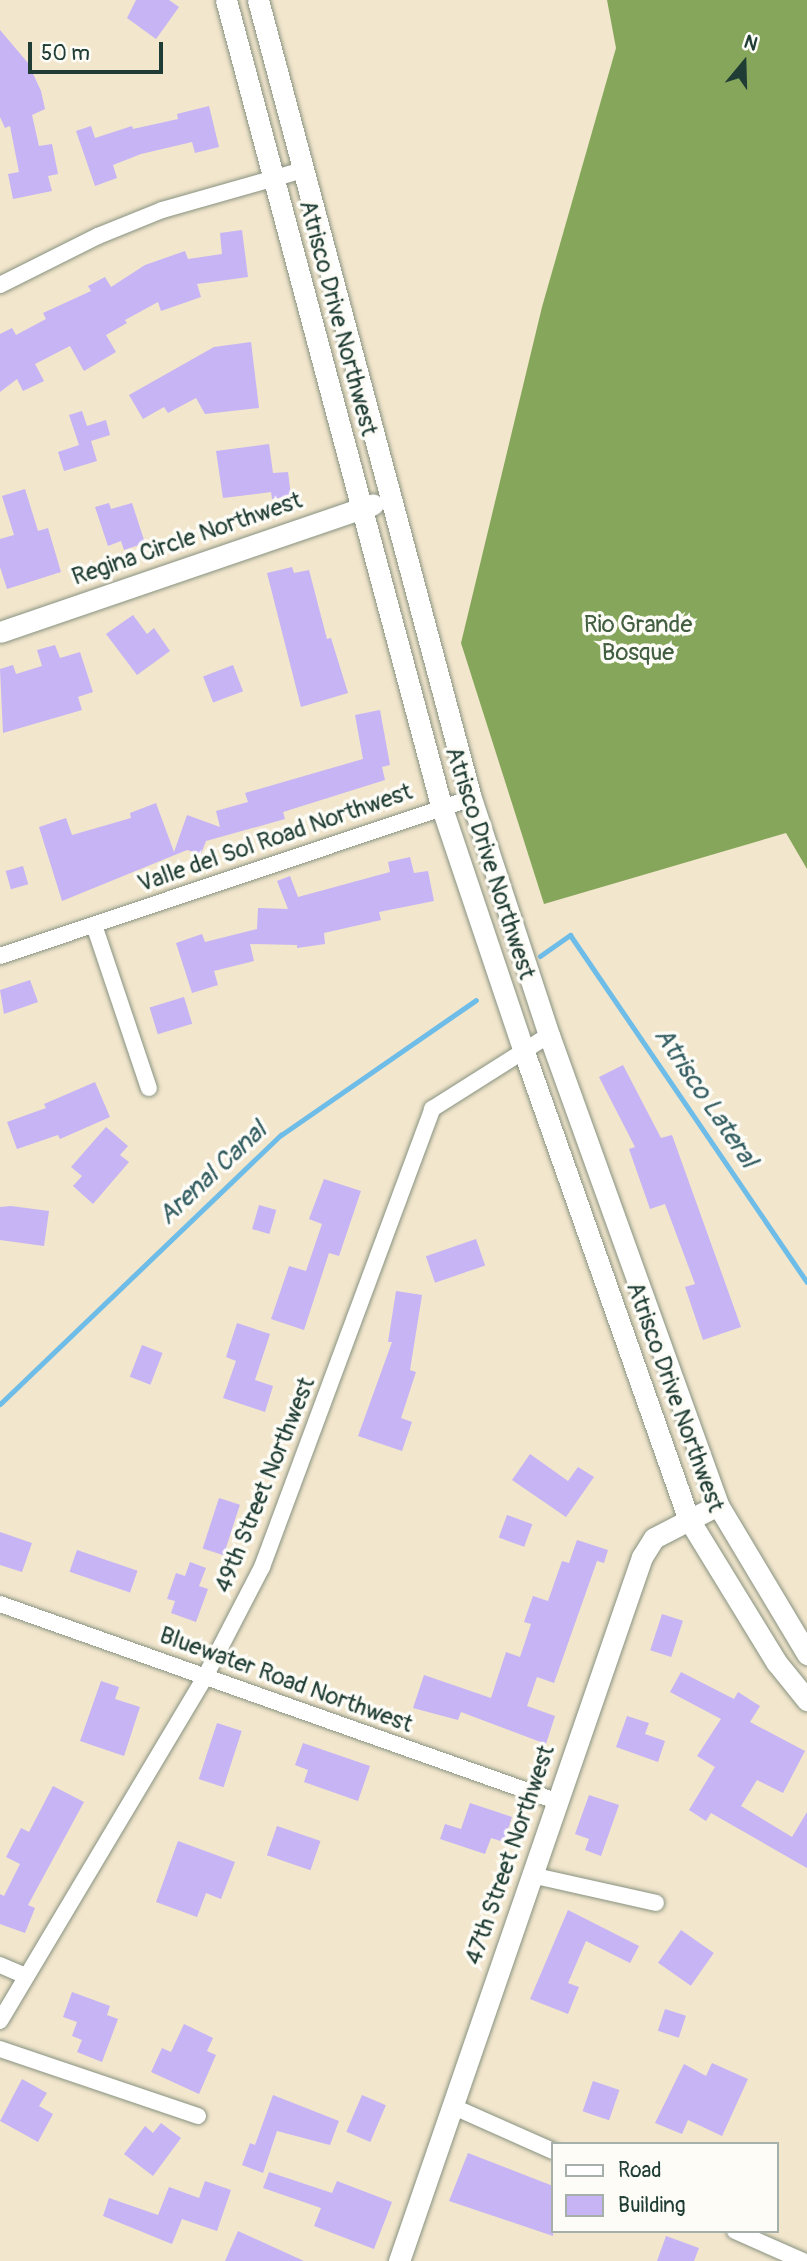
<!DOCTYPE html>
<style>
body{margin:0}
#map{position:relative;width:807px;height:2261px;overflow:hidden;background:#f2e6cc;font-family:Pangolin,sans-serif}
div>[style]{position:absolute}
[style*='--x']{left:calc(var(--x)*1px);top:calc(var(--y)*1px);width:calc(var(--w)*1px);rotate:calc(var(--a)*1deg)}
.forest>*{inset:0;background:#86a75b}
.stream>*{height:5px;margin:-2.5px;padding:0 2.5px;transform-origin:2.5px;border-radius:2.5px;background:#6ebce8}
.building>*{inset:0;background:#c6b4f5;transform-origin:0 0}
.roads{filter:drop-shadow(0 0 2px #889280) drop-shadow(0 0 2px #889280)}
.street>*{height:16px;margin:-8px;padding:0 8px;transform-origin:8px;border-radius:8px;background:#fff}
.secondary>*{height:21px;margin:-10.5px;padding:0 10.5px;transform-origin:10.5px;border-radius:10.5px;background:#fff}
span{translate:-50% -50%;white-space:nowrap;text-align:center;line-height:1.15;-webkit-text-stroke:7px #fdfcf7;paint-order:stroke}
.street-label{font-size:24px;color:#1f3d34}
.park-label{font-size:24px;color:#415e40}
.water-label{font-size:26px;color:#335d61;font-style:italic}
.legend{position:absolute;left:551px;top:2142px;width:228px;height:91px;box-sizing:border-box;background:#fdfcf7;border:2px solid #a4b0a9;margin:0;padding:9px 12px;list-style:none;font-size:21px;color:#1f3d34}
.legend li{display:flex;align-items:center;gap:14px;height:35px}
.legend b{width:35px;border:2px solid #a4b0a9}
.north{position:absolute;left:709px;top:28px;width:70px;height:70px;-webkit-text-stroke:5px #fdfcf7;paint-order:stroke;rotate:19deg;font-size:19px;font-weight:700;line-height:28px;text-align:center;color:#1f3d34}
.north::after{content:'';display:block;margin:auto;width:24px;height:32px;background:#1f3d34;clip-path:polygon(50% 0,100% 100%,50% 72%,0 100%)}
.scale{position:absolute;left:28px;top:42px;width:135px;height:32px;box-sizing:border-box;border:4px solid #1f3d34;border-top:0;padding-left:9px;font-size:21px;line-height:24px;white-space:nowrap;color:#1f3d34;-webkit-text-stroke:5px #fdfcf7;paint-order:stroke}
</style>
<div id="map">
<div class="forest">
<i style="clip-path:polygon(607px 0,807px 0,807px 869px,786px 833px,544px 904px,461px 643px,542px 307px,616px 48px)"></i>
</div>
<div class="stream">
<i style="--x:540;--y:956;--w:37;--a:-35"></i>
<i style="--x:570;--y:935;--w:420;--a:55.7"></i>
<i style="--x:0;--y:1404;--w:389;--a:-43.8"></i>
<i style="--x:281;--y:1135;--w:237;--a:-34.7"></i>
</div>
<div class="building">
<i style="clip-path:polygon(136px 0,169px 0,179px 7px,156px 39px,127px 18px)"></i>
<i style="clip-path:polygon(0 30px,28px 63px,41px 91px,45px 109px,32px 115px,39px 146px,52px 144px,58px 174px,48px 176px,52px 191px,13px 199px,8px 174px,19px 172px,10px 126px,5px 128px,0 117px)"></i>
<i style="clip-path:polygon(209px 106px,219px 147px,195px 153px,192px 142px,141px 154px,113px 165px,117px 178px,95px 186px,76px 131px,91px 126px,95px 138px,132px 126px,133px 129px,178px 119px,177px 114px)"></i>
<i style="clip-path:polygon(242px 230px,248px 277px,197px 284px,201px 297px,161px 311px,158px 302px,125px 320px,127px 323px,106px 335px,116px 352px,84px 371px,70px 346px,35px 364px,44px 381px,23px 391px,17px 379px,0 392px,0 334px,12px 328px,16px 335px,46px 319px,43px 313px,91px 291px,88px 286px,105px 277px,111px 287px,145px 265px,185px 251px,188px 259px,222px 254px,220px 233px)"></i>
<i style="clip-path:polygon(251px 342px,259px 408px,205px 414px,196px 398px,168px 413px,164px 407px,143px 419px,129px 395px,214px 347px)"></i>
<i style="clip-path:polygon(82px 411px,87px 426px,106px 420px,110px 435px,91px 441px,97px 461px,64px 471px,58px 452px,79px 445px,69px 415px)"></i>
<i style="clip-path:polygon(269px 444px,273px 473px,288px 472px,291px 496px,272px 499px,271px 492px,223px 498px,216px 451px)"></i>
<i style="clip-path:polygon(25px 489px,38px 531px,48px 528px,61px 572px,7px 589px,0 567px,0 539px,14px 535px,2px 496px)"></i>
<i style="clip-path:polygon(109px 503px,111px 509px,132px 503px,145px 543px,124px 550px,121px 541px,108px 546px,95px 507px)"></i>
<i style="clip-path:polygon(292px 567px,294px 573px,309px 570px,327px 639px,331px 638px,348px 693px,301px 707px,267px 573px)"></i>
<i style="clip-path:polygon(133px 615px,147px 634px,154px 628px,170px 651px,137px 675px,106px 634px)"></i>
<i style="clip-path:polygon(55px 645px,60px 658px,80px 652px,93px 692px,78px 697px,82px 710px,3px 733px,0 669px,13px 665px,16px 674px,42px 666px,37px 650px)"></i>
<i style="left:233px;top:665px;width:28px;height:32px;rotate:69deg"></i>
<i style="clip-path:polygon(380px 710px,390px 765px,382px 767px,385px 780px,283px 812px,285px 819px,206px 841px,201px 854px,187px 850px,62px 901px,39px 827px,66px 818px,72px 835px,131px 818px,130px 813px,156px 803px,174px 852px,187px 815px,220px 827px,216px 811px,248px 802px,245px 793px,363px 759px,355px 715px)"></i>
<i style="clip-path:polygon(410px 857px,414px 873px,428px 871px,434px 901px,379px 912px,381px 920px,324px 933px,325px 944px,297px 948px,297px 945px,250px 944px,254px 961px,214px 971px,218px 985px,192px 993px,176px 943px,202px 934px,205px 942px,257px 929px,258px 908px,288px 909px,277px 881px,290px 876px,298px 897px,390px 872px,388px 862px)"></i>
<i style="left:23px;top:866px;width:19px;height:18px;rotate:74deg"></i>
<i style="clip-path:polygon(30px 980px,38px 1002px,4px 1014px,0 990px)"></i>
<i style="left:184px;top:997px;width:28px;height:36px;rotate:73deg"></i>
<i style="clip-path:polygon(623px 1065px,661px 1138px,672px 1135px,741px 1327px,703px 1340px,685px 1287px,695px 1284px,665px 1204px,650px 1209px,629px 1149px,635px 1147px,599px 1077px)"></i>
<i style="clip-path:polygon(95px 1082px,110px 1117px,60px 1139px,58px 1135px,17px 1149px,7px 1122px,46px 1108px,44px 1104px)"></i>
<i style="clip-path:polygon(106px 1127px,128px 1146px,120px 1155px,129px 1162px,93px 1204px,73px 1186px,82px 1176px,71px 1167px)"></i>
<i style="clip-path:polygon(324px 1179px,361px 1191px,339px 1256px,329px 1253px,304px 1330px,271px 1319px,289px 1266px,306px 1271px,322px 1224px,309px 1219px)"></i>
<i style="left:259px;top:1205px;width:18px;height:25px;rotate:16deg"></i>
<i style="clip-path:polygon(11px 1206px,49px 1211px,44px 1246px,0 1240px,0 1207px)"></i>
<i style="left:476px;top:1239px;width:28px;height:53px;rotate:71deg"></i>
<i style="clip-path:polygon(396px 1291px,422px 1295px,410px 1370px,416px 1372px,401px 1418px,412px 1422px,402px 1451px,358px 1436px,392px 1342px,388px 1342px)"></i>
<i style="clip-path:polygon(237px 1323px,270px 1334px,255px 1380px,273px 1386px,265px 1412px,223px 1398px,236px 1361px,226px 1357px)"></i>
<i style="left:142px;top:1345px;width:22px;height:34px;rotate:21deg"></i>
<i style="clip-path:polygon(530px 1454px,568px 1481px,578px 1467px,594px 1477px,566px 1517px,512px 1480px)"></i>
<i style="left:219px;top:1498px;width:22px;height:53px;rotate:18deg"></i>
<i style="left:507px;top:1515px;width:27px;height:24px;rotate:20deg"></i>
<i style="clip-path:polygon(0 1532px,32px 1543px,22px 1572px,0 1565px)"></i>
<i style="clip-path:polygon(577px 1540px,608px 1550px,604px 1563px,597px 1561px,554px 1683px,537px 1677px,527px 1706px,555px 1716px,546px 1744px,461px 1712px,458px 1720px,413px 1708px,424px 1675px,491px 1698px,506px 1652px,520px 1657px,531px 1624px,524px 1622px,533px 1596px,548px 1601px,562px 1561px,569px 1563px)"></i>
<i style="left:77px;top:1550px;width:64px;height:23px;rotate:19deg"></i>
<i style="clip-path:polygon(190px 1562px,206px 1568px,199px 1586px,208px 1589px,196px 1622px,171px 1613px,175px 1601px,167px 1599px,176px 1573px,185px 1576px)"></i>
<i style="left:662px;top:1614px;width:22px;height:38px;rotate:18deg"></i>
<i style="clip-path:polygon(681px 1672px,734px 1699px,738px 1692px,760px 1706px,750px 1722px,805px 1751px,783px 1793px,757px 1780px,741px 1806px,792px 1837px,807px 1812px,807px 1868px,711px 1813px,706px 1821px,689px 1810px,715px 1767px,697px 1756px,721px 1719px,670px 1692px)"></i>
<i style="clip-path:polygon(101px 1681px,119px 1687px,115px 1699px,140px 1707px,124px 1756px,80px 1741px)"></i>
<i style="clip-path:polygon(627px 1716px,649px 1723px,645px 1734px,665px 1741px,658px 1762px,616px 1747px)"></i>
<i style="left:217px;top:1723px;width:26px;height:59px;rotate:18deg"></i>
<i style="clip-path:polygon(303px 1743px,370px 1766px,358px 1801px,304px 1782px,308px 1770px,295px 1765px)"></i>
<i style="clip-path:polygon(53px 1786px,84px 1802px,28px 1905px,35px 1908px,25px 1933px,0 1924px,0 1894px,4px 1896px,20px 1864px,6px 1857px,21px 1828px,29px 1832px)"></i>
<i style="clip-path:polygon(589px 1795px,619px 1805px,601px 1856px,585px 1850px,589px 1839px,575px 1834px)"></i>
<i style="clip-path:polygon(470px 1803px,512px 1817px,504px 1842px,491px 1838px,485px 1854px,440px 1839px,445px 1824px,461px 1829px)"></i>
<i style="left:277px;top:1826px;width:46px;height:31px;rotate:19deg"></i>
<i style="clip-path:polygon(178px 1841px,235px 1862px,221px 1899px,206px 1893px,197px 1917px,156px 1902px)"></i>
<i style="clip-path:polygon(568px 1910px,639px 1946px,630px 1963px,586px 1941px,568px 1983px,579px 1987px,568px 2014px,530px 1999px)"></i>
<i style="left:681px;top:1930px;width:40px;height:40px;rotate:35deg"></i>
<i style="clip-path:polygon(72px 1992px,110px 2006px,107px 2015px,118px 2019px,102px 2062px,77px 2052px,82px 2040px,72px 2036px,77px 2022px,63px 2017px)"></i>
<i style="left:665px;top:2009px;width:22px;height:23px;rotate:18deg"></i>
<i style="clip-path:polygon(184px 2024px,213px 2038px,207px 2051px,216px 2055px,199px 2094px,151px 2072px,162px 2048px,171px 2052px)"></i>
<i style="clip-path:polygon(712px 2063px,748px 2079px,722px 2136px,688px 2120px,682px 2134px,655px 2123px,684px 2064px,706px 2076px)"></i>
<i style="clip-path:polygon(22px 2079px,47px 2093px,39px 2106px,53px 2114px,38px 2142px,0 2121px)"></i>
<i style="left:593px;top:2081px;width:28px;height:32px;rotate:19deg"></i>
<i style="clip-path:polygon(273px 2095px,339px 2121px,330px 2145px,277px 2131px,263px 2173px,242px 2165px,250px 2143px,255px 2145px)"></i>
<i style="left:362px;top:2095px;width:26px;height:40px;rotate:23deg"></i>
<i style="clip-path:polygon(161px 2123px,181px 2138px,153px 2176px,124px 2154px,145px 2126px,153px 2133px)"></i>
<i style="clip-path:polygon(468px 2153px,553px 2186px,553px 2236px,449px 2201px)"></i>
<i style="clip-path:polygon(269px 2172px,332px 2193px,337px 2181px,392px 2202px,374px 2249px,314px 2226px,321px 2208px,263px 2188px)"></i>
<i style="clip-path:polygon(205px 2181px,231px 2190px,217px 2231px,182px 2219px,172px 2244px,103px 2216px,109px 2198px,158px 2215px,169px 2187px,199px 2198px)"></i>
<i style="clip-path:polygon(238px 2231px,304px 2261px,225px 2261px)"></i>
<i style="clip-path:polygon(666px 2236px,699px 2248px,694px 2261px,657px 2261px)"></i>
</div>
<div class="roads">
<div class="street">
<i style="--x:0;--y:285;--w:110;--a:-26.6"></i>
<i style="--x:98;--y:236;--w:69;--a:-22.1"></i>
<i style="--x:162;--y:210;--w:147;--a:-15.8"></i>
<i style="--x:94;--y:925;--w:172;--a:71.4"></i>
<i style="--x:0;--y:956;--w:497;--a:-18.5"></i>
<i style="--x:0;--y:1604;--w:590;--a:19.51"></i>
<i style="--x:531;--y:1875;--w:128;--a:12.6"></i>
<i style="--x:0;--y:1965;--w:25;--a:23"></i>
<i style="--x:0;--y:2021;--w:403;--a:-59.2"></i>
<i style="--x:206;--y:1675;--w:122;--a:-62.6"></i>
<i style="--x:262;--y:1567;--w:489;--a:-69.6"></i>
<i style="--x:432;--y:1109;--w:138;--a:-32.3"></i>
<i style="--x:0;--y:2049;--w:209;--a:18.7"></i>
<i style="--x:454;--y:2107;--w:108;--a:24"></i>
<i style="--x:735;--y:2231;--w:74;--a:23.8"></i>
</div>
<div class="secondary">
<i style="--x:226;--y:0;--w:833;--a:75.05"></i>
<i style="--x:441;--y:805;--w:257;--a:71.4"></i>
<i style="--x:523;--y:1049;--w:497;--a:70.6"></i>
<i style="--x:688;--y:1518;--w:170;--a:58.5"></i>
<i style="--x:777;--y:1663;--w:48;--a:51"></i>
<i style="--x:258;--y:0;--w:826;--a:75.06"></i>
<i style="--x:471;--y:798;--w:250;--a:71.8"></i>
<i style="--x:549;--y:1035;--w:499;--a:70.2"></i>
<i style="--x:718;--y:1505;--w:174;--a:59.1"></i>
<i style="--x:0;--y:632;--w:394;--a:-18.9"></i>
<i style="--x:399;--y:2261;--w:745;--a:-70.96"></i>
<i style="--x:642;--y:1557;--w:22;--a:-58"></i>
<i style="--x:654;--y:1538;--w:72;--a:-27.3"></i>
</div>
</div>
<div class="street-label">
<span style="left:338px;top:318px;rotate:75deg">Atrisco Drive Northwest</span>
<span style="left:187px;top:539px;rotate:-19deg">Regina Circle Northwest</span>
<span style="left:275px;top:838px;rotate:-19deg">Valle del Sol Road Northwest</span>
<span style="left:490px;top:863px;rotate:72deg">Atrisco Drive Northwest</span>
<span style="left:675px;top:1397px;rotate:70deg">Atrisco Drive Northwest</span>
<span style="left:265px;top:1485px;rotate:-68deg">49th Street Northwest</span>
<span style="left:286px;top:1680px;rotate:20deg">Bluewater Road Northwest</span>
<span style="left:510px;top:1855px;rotate:-71deg">47th Street Northwest</span>
</div>
<div class="park-label">
<span style="left:638px;top:639px">Rio Grande<br>Bosque</span>
</div>
<div class="water-label">
<span style="left:705px;top:1098px;rotate:56deg">Atrisco Lateral</span>
<span style="left:213px;top:1174px;rotate:-43deg">Arenal Canal</span>
</div>
<ul class="legend">
<li><b style="height:9px;background:#fff"></b>Road</li>
<li><b style="height:19px;background:#c6b4f5"></b>Building</li>
</ul>
<div class="north">N</div>
<div class="scale">50 m</div>
</div>
